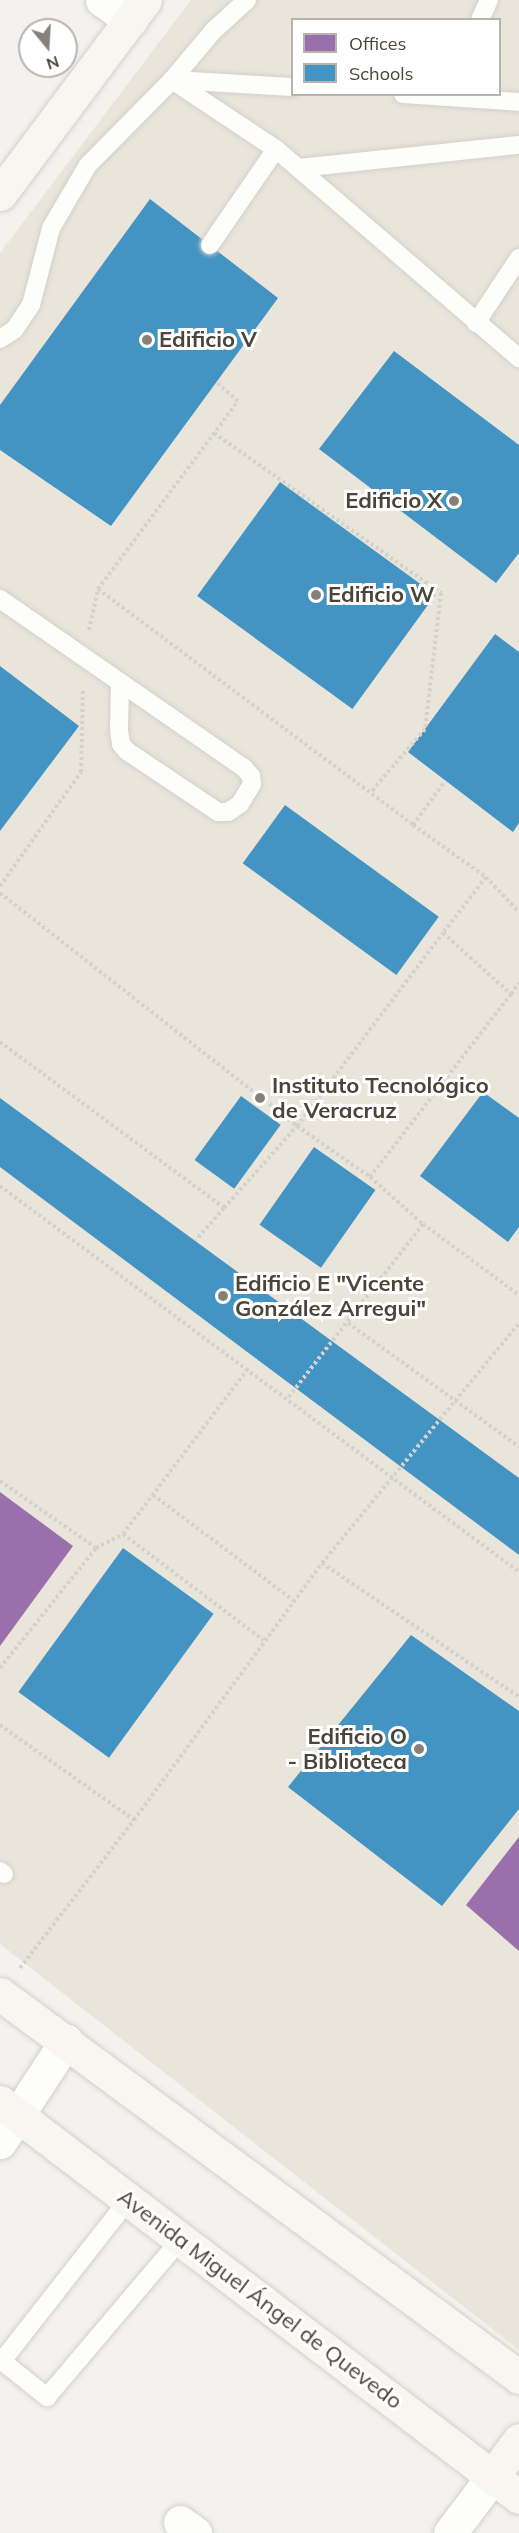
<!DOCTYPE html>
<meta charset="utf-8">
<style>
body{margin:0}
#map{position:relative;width:519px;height:2533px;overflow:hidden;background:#f4f2ee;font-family:Mulish,sans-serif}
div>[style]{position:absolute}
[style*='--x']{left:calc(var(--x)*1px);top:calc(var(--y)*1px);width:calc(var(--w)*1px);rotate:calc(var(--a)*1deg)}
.education>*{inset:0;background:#eae5da}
.offices>*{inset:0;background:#9970ab}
.schools>*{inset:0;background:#4393c3;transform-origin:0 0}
.path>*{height:4px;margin-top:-2px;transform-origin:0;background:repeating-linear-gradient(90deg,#d3d2cc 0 3px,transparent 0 6px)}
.roads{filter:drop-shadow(0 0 2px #d2d0cb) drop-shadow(0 0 2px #d2d0cb)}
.lane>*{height:18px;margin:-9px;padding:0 9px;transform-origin:9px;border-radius:9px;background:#fdfdfc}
.street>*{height:33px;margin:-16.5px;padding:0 16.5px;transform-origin:16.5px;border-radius:16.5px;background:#fdfdfc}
.secondary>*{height:33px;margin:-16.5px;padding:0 16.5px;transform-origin:16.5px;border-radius:16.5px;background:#f7f6f1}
.dots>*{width:16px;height:16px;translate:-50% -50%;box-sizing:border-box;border:3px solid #fff;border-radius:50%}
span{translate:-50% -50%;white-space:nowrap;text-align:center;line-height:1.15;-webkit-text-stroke:6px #fff;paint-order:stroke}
.poi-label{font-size:22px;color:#4b4439;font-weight:700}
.left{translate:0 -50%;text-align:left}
.right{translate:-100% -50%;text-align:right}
.street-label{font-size:22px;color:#4b4439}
.legend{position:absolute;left:291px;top:18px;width:210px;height:78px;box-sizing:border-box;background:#fff;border:2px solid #b7b4b0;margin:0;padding:8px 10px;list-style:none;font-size:18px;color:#4b4439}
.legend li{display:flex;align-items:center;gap:12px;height:30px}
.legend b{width:30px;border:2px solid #b7b4b0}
.north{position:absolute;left:18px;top:18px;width:60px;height:60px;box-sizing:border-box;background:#fff;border:2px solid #b7b4b0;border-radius:50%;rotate:162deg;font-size:16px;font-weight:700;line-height:24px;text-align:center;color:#4b4439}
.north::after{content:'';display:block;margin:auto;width:21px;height:27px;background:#868178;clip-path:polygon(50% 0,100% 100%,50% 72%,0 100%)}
</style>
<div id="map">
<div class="education">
<i style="clip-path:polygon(evenodd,191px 0,519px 0,519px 2350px,0 1944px,0 253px,191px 0,292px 20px,500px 20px,500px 94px,292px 94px,292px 20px)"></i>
</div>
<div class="offices">
<i style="clip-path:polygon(0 1492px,73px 1546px,0 1646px)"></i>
<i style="clip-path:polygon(519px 1837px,519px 1951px,466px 1905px)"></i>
</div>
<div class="schools">
<i style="clip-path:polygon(150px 199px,278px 298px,111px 526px,0 450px,0 405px)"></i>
<i style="clip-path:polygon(394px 351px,519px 445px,519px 553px,496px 583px,319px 449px)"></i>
<i style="left:280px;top:482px;width:192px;height:141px;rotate:36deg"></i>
<i style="clip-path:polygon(495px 634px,519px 652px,519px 823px,513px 832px,408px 752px)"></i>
<i style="clip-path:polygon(0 666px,79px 726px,0 831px)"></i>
<i style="left:285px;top:805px;width:190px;height:72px;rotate:36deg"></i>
<i style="clip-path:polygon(483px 1092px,519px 1118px,519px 1227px,508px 1242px,420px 1176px)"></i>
<i style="left:241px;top:1096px;width:49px;height:79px;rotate:36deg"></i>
<i style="clip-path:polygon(0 1098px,519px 1478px,519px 1555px,0 1167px)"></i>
<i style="left:314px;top:1147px;width:75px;height:95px;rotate:35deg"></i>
<i style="left:123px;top:1548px;width:112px;height:178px;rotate:36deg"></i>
<i style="clip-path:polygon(411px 1635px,519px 1711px,519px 1809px,442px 1906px,288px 1787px)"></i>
</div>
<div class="path">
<i style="--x:214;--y:433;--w:278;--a:35.2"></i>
<i style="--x:441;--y:593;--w:137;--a:96.7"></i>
<i style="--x:425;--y:729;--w:83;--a:130.6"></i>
<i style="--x:98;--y:589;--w:394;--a:36.8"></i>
<i style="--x:413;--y:825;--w:54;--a:-54"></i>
<i style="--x:89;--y:630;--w:42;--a:-77.6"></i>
<i style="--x:98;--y:589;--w:234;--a:-53.3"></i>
<i style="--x:238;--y:401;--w:29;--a:-139"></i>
<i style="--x:413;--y:825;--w:90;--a:35.5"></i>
<i style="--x:486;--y:877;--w:71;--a:127.5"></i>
<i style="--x:486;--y:877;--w:48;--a:46.7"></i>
<i style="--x:0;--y:886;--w:140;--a:-54.6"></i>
<i style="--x:81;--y:772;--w:84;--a:-88.6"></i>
<i style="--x:0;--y:893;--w:377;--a:38.1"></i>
<i style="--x:297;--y:1126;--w:242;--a:-52.9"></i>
<i style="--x:443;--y:933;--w:91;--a:41.9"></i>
<i style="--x:511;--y:994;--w:231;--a:127.6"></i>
<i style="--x:511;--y:994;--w:14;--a:-54"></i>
<i style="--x:0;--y:1042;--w:279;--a:36.5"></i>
<i style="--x:224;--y:1208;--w:43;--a:131.2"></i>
<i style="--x:0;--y:1186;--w:647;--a:36.64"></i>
<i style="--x:224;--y:1208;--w:110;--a:-48.3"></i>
<i style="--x:297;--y:1126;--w:89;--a:34.9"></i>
<i style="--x:370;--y:1177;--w:71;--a:41.6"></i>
<i style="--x:423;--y:1224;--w:220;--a:127.8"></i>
<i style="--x:423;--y:1224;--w:119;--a:36.5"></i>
<i style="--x:348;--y:1323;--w:211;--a:35.9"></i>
<i style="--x:0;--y:1481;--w:117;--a:34.9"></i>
<i style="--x:153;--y:1495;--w:175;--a:36.9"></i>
<i style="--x:123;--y:1534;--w:176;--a:37.1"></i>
<i style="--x:322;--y:1563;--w:310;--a:-50.6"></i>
<i style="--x:0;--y:1668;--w:154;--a:-51.3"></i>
<i style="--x:96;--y:1548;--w:30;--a:-27"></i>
<i style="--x:123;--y:1534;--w:207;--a:-52.9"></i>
<i style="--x:0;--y:1725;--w:164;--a:35.3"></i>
<i style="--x:20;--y:1968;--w:187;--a:-52.4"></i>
<i style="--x:134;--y:1820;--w:318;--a:-53.8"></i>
<i style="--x:322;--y:1563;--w:238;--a:34.2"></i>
</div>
<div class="roads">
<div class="lane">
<i style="--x:480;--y:20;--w:22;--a:-66"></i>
<i style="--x:172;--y:80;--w:125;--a:33.6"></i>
<i style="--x:276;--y:149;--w:321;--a:40.7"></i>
<i style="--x:174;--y:80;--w:118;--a:3.4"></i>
<i style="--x:403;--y:94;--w:116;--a:3.9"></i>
<i style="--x:299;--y:168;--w:221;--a:-6"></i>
<i style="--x:210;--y:245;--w:116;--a:-55.5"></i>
<i style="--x:476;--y:323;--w:78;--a:-56.5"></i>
<i style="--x:0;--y:339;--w:17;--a:-33"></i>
<i style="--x:14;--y:330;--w:30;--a:-56"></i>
<i style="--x:31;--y:305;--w:80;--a:-75.4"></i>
<i style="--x:51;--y:228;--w:73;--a:-59.6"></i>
<i style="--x:88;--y:165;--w:120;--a:-45.3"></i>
<i style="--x:172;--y:80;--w:64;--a:-50.1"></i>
<i style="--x:213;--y:31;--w:46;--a:-42.4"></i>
<i style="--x:0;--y:599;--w:297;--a:34.7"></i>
<i style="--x:244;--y:768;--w:11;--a:49"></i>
<i style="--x:251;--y:776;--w:8;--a:83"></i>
<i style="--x:252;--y:784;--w:23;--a:121"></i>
<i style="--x:240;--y:804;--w:14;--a:146"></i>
<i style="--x:228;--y:812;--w:10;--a:180"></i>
<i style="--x:218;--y:812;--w:110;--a:-146.2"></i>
<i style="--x:127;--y:751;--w:9;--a:-131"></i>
<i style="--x:121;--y:744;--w:14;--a:-98"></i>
<i style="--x:119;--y:730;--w:47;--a:-88.8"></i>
<i style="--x:0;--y:1871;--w:5;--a:37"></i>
<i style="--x:129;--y:2199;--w:206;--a:128.1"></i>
<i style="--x:2;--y:2361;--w:58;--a:38.7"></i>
<i style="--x:47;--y:2397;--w:207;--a:-49.7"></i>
</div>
<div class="street">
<i style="--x:102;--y:0;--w:35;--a:35"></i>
<i style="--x:0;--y:2142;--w:121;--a:-56.8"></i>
<i style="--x:180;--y:2522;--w:19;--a:36"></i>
<i style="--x:450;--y:2533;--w:71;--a:-53"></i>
</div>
<div class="secondary">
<i style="--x:0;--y:194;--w:242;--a:-53.2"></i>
<i style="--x:0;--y:1994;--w:645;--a:36.43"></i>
<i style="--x:0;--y:2102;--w:652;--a:37.27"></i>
<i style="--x:493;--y:2476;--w:44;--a:-54.2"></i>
</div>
</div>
<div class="dots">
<i style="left:147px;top:340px;background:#868178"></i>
<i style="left:454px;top:501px;background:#868178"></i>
<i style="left:316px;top:595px;background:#868178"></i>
<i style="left:260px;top:1098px;background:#868178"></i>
<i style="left:223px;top:1296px;background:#868178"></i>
<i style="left:419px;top:1749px;background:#868178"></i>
</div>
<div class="poi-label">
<span class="left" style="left:159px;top:340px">Edificio V</span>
<span class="right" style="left:442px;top:501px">Edificio X</span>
<span class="left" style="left:328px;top:595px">Edificio W</span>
<span class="left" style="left:272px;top:1098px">Instituto Tecnológico<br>de Veracruz</span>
<span class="left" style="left:235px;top:1296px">Edificio E "Vicente<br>González Arregui"</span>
<span class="right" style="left:407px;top:1749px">Edificio O<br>- Biblioteca</span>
</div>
<div class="street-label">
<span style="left:260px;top:2299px;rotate:37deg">Avenida Miguel Ángel de Quevedo</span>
</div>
<ul class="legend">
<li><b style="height:16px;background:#9970ab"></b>Offices</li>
<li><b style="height:16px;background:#4393c3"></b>Schools</li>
</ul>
<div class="north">N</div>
</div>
